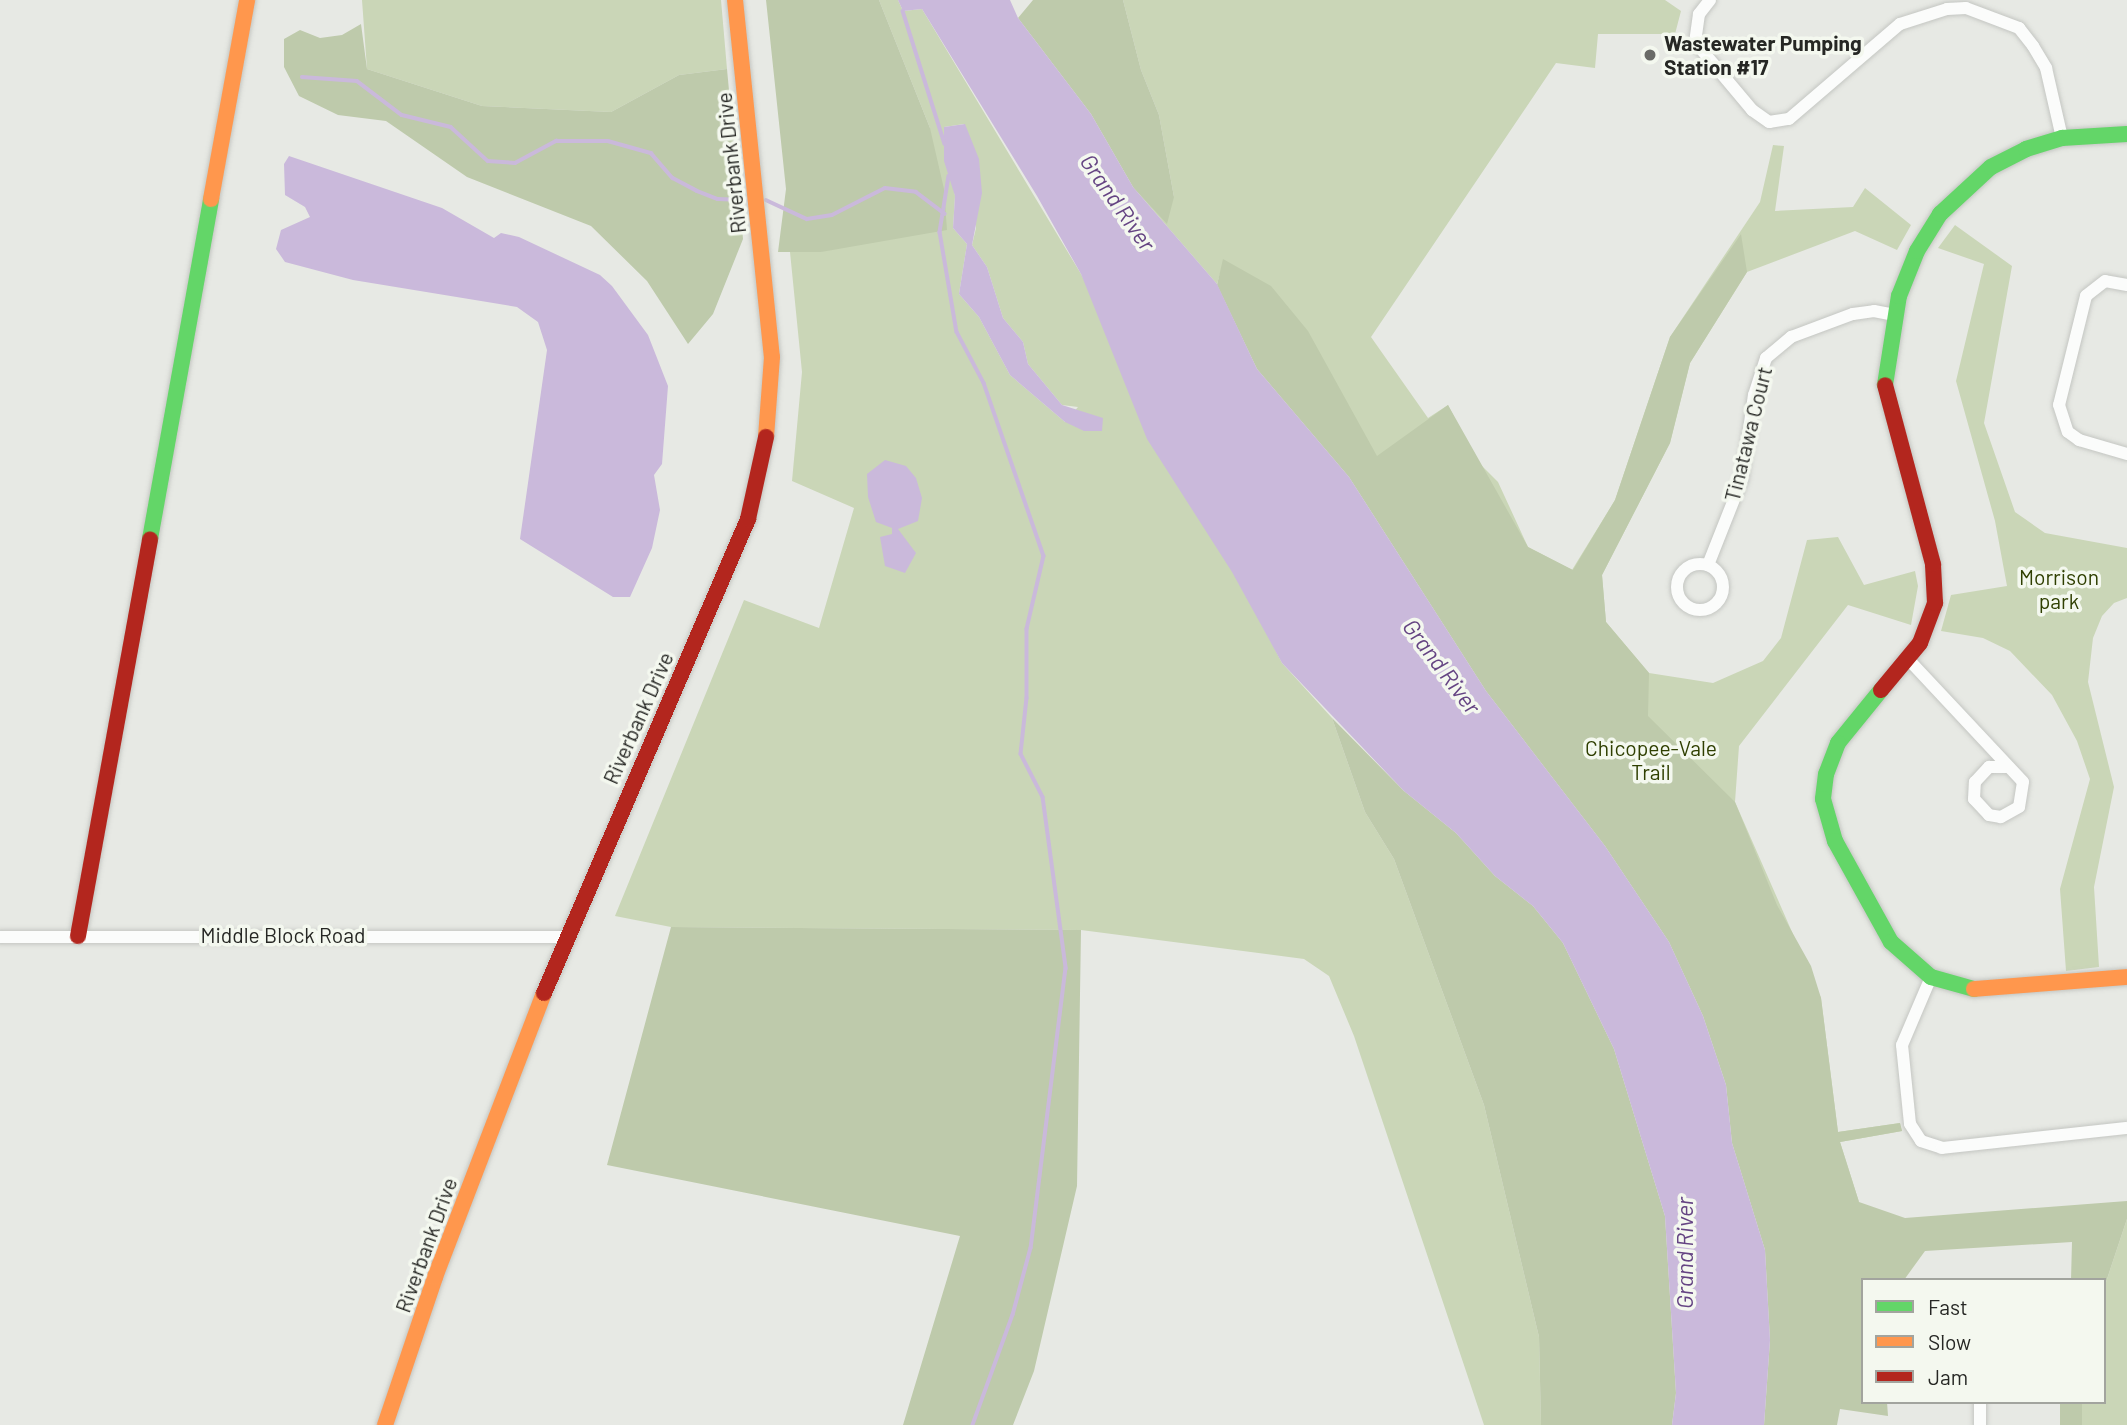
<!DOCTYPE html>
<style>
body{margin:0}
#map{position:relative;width:2127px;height:1425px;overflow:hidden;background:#e7e9e4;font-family:Barlow,sans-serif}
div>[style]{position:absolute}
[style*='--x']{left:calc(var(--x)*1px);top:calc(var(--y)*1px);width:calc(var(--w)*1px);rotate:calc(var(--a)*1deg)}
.green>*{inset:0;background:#cad6b7}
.forest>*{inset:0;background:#becaab;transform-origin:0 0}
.water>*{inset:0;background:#cab9db}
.stream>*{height:3.5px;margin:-1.75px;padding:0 1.75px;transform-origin:1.75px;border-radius:1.75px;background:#cab9db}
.roads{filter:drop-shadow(0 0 2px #c4c6c2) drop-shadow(0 0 2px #c4c6c2)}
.street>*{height:12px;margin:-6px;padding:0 6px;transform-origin:6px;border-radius:6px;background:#fbfcfb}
.street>.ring{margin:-6px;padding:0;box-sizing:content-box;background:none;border:12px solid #fbfcfb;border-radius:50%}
.fast>*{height:16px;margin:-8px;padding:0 8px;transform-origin:8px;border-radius:8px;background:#63d668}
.slow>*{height:16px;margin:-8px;padding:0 8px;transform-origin:8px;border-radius:8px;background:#ff974d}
.jam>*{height:16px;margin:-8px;padding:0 8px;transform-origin:8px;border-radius:8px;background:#b3261e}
.dots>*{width:19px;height:19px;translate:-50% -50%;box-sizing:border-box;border:4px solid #f4f8ef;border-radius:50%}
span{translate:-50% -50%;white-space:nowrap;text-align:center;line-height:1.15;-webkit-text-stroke:7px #f4f8ef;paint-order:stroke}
.poi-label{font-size:21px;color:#262724;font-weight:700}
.left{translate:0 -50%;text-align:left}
.street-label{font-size:21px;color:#262724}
.park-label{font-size:21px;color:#2f3f01}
.water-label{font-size:23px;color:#654483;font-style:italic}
.legend{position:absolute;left:1861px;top:1278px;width:245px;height:126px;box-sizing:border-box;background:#f4f8ef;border:2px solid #a2a49e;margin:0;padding:9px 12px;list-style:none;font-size:21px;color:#262724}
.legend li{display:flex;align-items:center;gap:14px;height:35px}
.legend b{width:35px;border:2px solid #a2a49e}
</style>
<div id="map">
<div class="green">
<i style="clip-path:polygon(362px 0,721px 0,727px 69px,679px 75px,611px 112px,482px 106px,367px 69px)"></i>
<i style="clip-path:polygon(evenodd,879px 0,898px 0,903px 11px,922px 9px,1081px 274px,1282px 663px,1332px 718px,1365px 812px,1394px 859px,1484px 1105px,1539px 1337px,1541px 1425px,1484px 1425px,1354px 1036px,1329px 976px,1304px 959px,1081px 930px,671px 927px,615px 916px,744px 600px,819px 628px,854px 508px,792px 481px,802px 372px,790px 252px,821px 252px,930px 128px,879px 0,964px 124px,976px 228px,972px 245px,987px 267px,1003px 318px,1023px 342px,1028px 364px,1062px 405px,1078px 407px,1065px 422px,1010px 375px,979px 317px,959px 294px,967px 244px,953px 228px,955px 196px,944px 127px,964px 124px)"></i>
<i style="clip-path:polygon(1123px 0,1665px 0,1681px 11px,1675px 34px,1598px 34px,1595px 68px,1556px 63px,1371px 337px,1428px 418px,1448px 405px,1476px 460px,1498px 482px,1528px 547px,1572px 570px,1615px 500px,1670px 337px,1760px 202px,1773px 145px,1784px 146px,1775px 211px,1853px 207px,1865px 188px,1911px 225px,1897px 250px,1855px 231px,1747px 272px,1690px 363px,1670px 443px,1602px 575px,1606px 622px,1649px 673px,1713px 683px,1763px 661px,1781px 638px,1807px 540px,1838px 537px,1864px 585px,1915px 571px,1918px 586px,1911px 625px,1848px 605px,1739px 746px,1735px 802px,1821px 998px,1838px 1132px,1900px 1123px,1902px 1131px,1840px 1142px,1859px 1202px,1224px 260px,1217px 284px,1133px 187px,1174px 197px,1159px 115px,1141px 70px)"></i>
<i style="clip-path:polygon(1955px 225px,2012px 266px,1984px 423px,2015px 512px,2045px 533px,2127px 548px,2127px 598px,2114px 603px,2102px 616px,2093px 638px,2088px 682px,2114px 787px,2094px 887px,2099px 967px,2066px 971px,2060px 889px,2090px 779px,2077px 741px,2052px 695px,2010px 651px,1983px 638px,1941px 631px,1951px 595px,2007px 586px,1995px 521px,1956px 381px,1984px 264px,1938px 248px)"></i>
<i style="clip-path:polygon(2127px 1219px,2127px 1425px,2082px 1425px,2082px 1402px,2104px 1402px,2104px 1288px)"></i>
</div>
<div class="forest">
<i style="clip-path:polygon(766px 0,879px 0,930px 128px,944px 189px,947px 230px,821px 252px,778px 252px,786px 189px)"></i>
<i style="clip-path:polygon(1033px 0,1123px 0,1141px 70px,1159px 115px,1174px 197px,1167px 224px,1133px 187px,1091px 114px,1018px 18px)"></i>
<i style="clip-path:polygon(361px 24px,367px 69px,482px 106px,611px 112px,679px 75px,727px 69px,743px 239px,713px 314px,688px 344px,647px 281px,591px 226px,467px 177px,386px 121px,338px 115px,299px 96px,284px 67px,284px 39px,300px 30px,320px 38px,342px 35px)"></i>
<i style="clip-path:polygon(1741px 234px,1747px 272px,1690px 363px,1670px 443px,1602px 575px,1606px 622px,1649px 673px,1648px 716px,1735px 802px,1777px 905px,1811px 966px,1821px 998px,1838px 1132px,1900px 1123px,1902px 1131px,1840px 1142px,1859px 1202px,1905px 1218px,2127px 1201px,2127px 1219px,2104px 1288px,2104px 1280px,2071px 1280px,2072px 1242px,1925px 1251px,1904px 1280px,1863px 1280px,1863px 1402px,1887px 1402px,1888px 1416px,1840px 1409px,1837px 1425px,1764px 1425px,1770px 1340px,1765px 1250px,1732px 1143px,1726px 1085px,1703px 1016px,1669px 942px,1605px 846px,1486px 691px,1349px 477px,1257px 369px,1217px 285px,1223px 259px,1271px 286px,1308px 331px,1377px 456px,1448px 405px,1528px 547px,1573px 570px,1615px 500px,1670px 337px)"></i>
<i style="clip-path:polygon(1332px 718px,1404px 791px,1456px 833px,1495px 876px,1533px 906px,1563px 943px,1614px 1049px,1665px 1216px,1676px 1393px,1672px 1425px,1541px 1425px,1539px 1337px,1484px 1105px,1394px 859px,1365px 812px)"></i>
<i style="clip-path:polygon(671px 927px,1081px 930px,1077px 1186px,1034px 1371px,1013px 1425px,903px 1425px,960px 1236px,607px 1165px)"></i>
<i style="left:2060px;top:1402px;width:22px;height:23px"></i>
</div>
<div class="water">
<i style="clip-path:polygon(898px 0,1010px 0,1018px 18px,1091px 114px,1133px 187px,1217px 284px,1257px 369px,1349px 477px,1486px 691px,1605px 846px,1669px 942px,1703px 1016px,1726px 1085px,1732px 1143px,1765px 1250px,1770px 1340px,1764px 1425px,1672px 1425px,1676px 1393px,1665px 1216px,1614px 1049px,1563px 943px,1533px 906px,1495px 876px,1456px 833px,1404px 791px,1282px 663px,1232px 572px,1147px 439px,1081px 274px,1037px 196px,922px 9px,903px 11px)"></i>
<i style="clip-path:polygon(965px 124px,979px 159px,982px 193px,972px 245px,987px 267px,1003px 318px,1023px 342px,1028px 364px,1062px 405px,1103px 418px,1102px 431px,1084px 431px,1065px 422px,1010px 375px,979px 317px,959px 294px,967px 244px,953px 228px,955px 196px,944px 161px,944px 127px)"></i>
<i style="clip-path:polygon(289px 156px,442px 208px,494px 238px,501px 233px,519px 237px,600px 275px,612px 286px,648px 335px,668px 386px,662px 464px,654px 475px,660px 510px,652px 548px,630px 597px,613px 597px,520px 539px,547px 350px,538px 322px,517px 307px,353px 280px,285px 262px,276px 249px,281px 230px,310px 217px,305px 207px,285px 195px,284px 164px)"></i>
<i style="clip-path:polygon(885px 460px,906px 466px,916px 478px,922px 498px,918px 521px,898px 529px,916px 553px,905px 573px,885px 566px,880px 537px,892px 534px,892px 528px,876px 522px,868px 497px,867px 474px)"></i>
</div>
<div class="stream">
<i style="--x:903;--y:11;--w:139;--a:72.5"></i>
<i style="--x:302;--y:77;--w:55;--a:4.2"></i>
<i style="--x:357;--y:81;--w:56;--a:37.1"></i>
<i style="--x:402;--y:115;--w:50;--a:13.8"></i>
<i style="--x:451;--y:127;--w:50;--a:42.6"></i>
<i style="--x:488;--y:161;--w:27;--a:4"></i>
<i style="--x:515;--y:163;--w:47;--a:-28.2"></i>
<i style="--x:556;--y:141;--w:52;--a:0"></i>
<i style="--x:608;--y:141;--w:45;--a:15.6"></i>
<i style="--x:651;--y:153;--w:33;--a:49"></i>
<i style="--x:673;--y:178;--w:27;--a:28"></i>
<i style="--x:697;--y:191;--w:22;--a:21"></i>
<i style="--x:718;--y:199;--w:27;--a:2"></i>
<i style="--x:949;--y:176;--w:57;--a:99.1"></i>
<i style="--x:940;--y:232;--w:101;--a:80.4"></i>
<i style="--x:957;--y:332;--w:58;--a:62.1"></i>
<i style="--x:984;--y:383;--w:183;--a:70.9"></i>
<i style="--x:1044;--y:556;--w:75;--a:103.1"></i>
<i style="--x:1027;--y:629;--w:69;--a:90"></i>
<i style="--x:1027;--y:698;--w:56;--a:96.1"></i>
<i style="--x:1021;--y:754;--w:48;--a:62.9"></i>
<i style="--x:1043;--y:797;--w:173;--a:82.3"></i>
<i style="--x:1066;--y:968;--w:282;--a:97.1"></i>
<i style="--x:1031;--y:1248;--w:69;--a:105"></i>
<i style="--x:1013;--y:1315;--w:117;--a:110"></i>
<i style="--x:766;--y:200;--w:45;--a:24.9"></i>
<i style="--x:807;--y:219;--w:25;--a:-9"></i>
<i style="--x:832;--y:215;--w:59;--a:-27"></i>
<i style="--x:885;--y:188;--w:31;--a:7"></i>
<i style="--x:916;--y:192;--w:36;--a:37"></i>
</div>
<div class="roads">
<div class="street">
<i style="--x:1710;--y:0;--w:18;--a:128"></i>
<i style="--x:1699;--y:14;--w:28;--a:98"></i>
<i style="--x:1695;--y:42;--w:89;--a:50"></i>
<i style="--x:1752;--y:110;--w:21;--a:35"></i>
<i style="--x:1769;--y:122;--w:20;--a:-9"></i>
<i style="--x:1789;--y:119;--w:146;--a:-40.6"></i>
<i style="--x:1900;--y:24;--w:49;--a:-17.7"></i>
<i style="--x:1947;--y:9;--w:19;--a:-3"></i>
<i style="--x:1966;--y:8;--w:57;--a:20.7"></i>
<i style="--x:2019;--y:28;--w:23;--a:52"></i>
<i style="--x:2033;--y:46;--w:26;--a:59"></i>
<i style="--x:2046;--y:68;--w:72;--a:77.1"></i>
<i style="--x:2127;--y:285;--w:22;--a:-170"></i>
<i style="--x:2105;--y:281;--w:24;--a:142"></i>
<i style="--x:2086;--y:296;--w:112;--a:103.9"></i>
<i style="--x:2059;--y:405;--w:28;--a:72"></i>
<i style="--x:2068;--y:432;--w:14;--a:36"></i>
<i style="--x:2079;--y:440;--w:50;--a:16.3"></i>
<i class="ring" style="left:1677px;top:564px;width:34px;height:34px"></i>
<i style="--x:1708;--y:565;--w:92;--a:-68.4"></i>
<i style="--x:1742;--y:479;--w:85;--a:-81.9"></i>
<i style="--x:1754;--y:395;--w:39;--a:-72"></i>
<i style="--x:1766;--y:358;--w:33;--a:-40"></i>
<i style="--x:1791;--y:337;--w:66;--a:-20.4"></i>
<i style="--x:1853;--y:314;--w:21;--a:-8"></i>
<i style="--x:1874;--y:311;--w:21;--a:11"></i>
<i style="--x:1908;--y:659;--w:168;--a:46.9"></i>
<i style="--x:2023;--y:782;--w:25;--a:99"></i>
<i style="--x:2019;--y:807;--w:21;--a:151"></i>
<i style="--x:2001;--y:817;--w:12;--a:-171"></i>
<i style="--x:1989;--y:815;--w:22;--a:-133"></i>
<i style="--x:1974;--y:799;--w:17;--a:-87"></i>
<i style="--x:1975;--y:782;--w:21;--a:-47"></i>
<i style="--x:1989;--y:767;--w:18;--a:0"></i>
<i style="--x:0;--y:937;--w:565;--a:0"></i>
<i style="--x:1931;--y:977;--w:74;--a:113.1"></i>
<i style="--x:1902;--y:1045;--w:79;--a:84.2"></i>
<i style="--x:1910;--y:1124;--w:20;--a:57"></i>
<i style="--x:1921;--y:1141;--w:22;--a:18"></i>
<i style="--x:1942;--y:1148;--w:186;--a:-6.2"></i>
<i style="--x:1980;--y:1425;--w:23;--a:-90"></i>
</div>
<div class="fast">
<i style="--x:1885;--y:385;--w:90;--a:-81.1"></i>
<i style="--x:1899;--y:296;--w:48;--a:-68.2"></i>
<i style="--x:1917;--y:251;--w:44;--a:-58.1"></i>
<i style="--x:1940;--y:214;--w:69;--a:-42.7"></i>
<i style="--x:1991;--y:167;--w:39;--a:-27"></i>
<i style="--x:2026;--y:149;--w:38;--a:-17"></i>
<i style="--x:2062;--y:138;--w:65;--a:-3.5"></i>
<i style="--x:150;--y:539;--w:345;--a:-79.8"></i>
<i style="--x:1881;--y:690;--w:68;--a:129.1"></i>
<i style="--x:1838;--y:743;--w:33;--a:111"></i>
<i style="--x:1826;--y:774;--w:25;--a:97"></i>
<i style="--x:1823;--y:799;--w:44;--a:74.1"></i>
<i style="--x:1835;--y:841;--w:115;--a:61"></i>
<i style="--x:1891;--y:942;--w:53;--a:41.2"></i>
<i style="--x:1931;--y:977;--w:45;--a:15.6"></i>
</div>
<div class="slow">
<i style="--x:735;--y:0;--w:359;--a:84.1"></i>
<i style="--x:772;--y:357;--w:80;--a:94.3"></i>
<i style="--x:211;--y:199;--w:202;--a:-79.7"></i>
<i style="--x:1974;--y:989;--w:153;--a:-4.5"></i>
<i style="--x:385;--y:1425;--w:156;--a:-71.3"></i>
<i style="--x:435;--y:1277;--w:304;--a:-69"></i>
</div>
<div class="jam">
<i style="--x:1881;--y:690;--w:61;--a:-50.3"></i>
<i style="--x:1920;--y:643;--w:43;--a:-69.4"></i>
<i style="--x:1935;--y:603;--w:39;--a:-93"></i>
<i style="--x:1933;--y:564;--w:185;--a:-105"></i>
<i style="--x:78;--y:936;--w:403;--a:-79.7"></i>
<i style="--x:544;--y:993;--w:516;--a:-66.71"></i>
<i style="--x:748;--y:519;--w:84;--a:-77.6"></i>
</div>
</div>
<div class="dots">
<i style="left:1650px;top:55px;background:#6a6b67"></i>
</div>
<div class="poi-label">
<span class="left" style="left:1664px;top:55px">Wastewater Pumping<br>Station #17</span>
</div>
<div class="street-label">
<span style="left:731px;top:163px;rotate:-96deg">Riverbank Drive</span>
<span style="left:1748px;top:434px;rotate:-76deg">Tinatawa Court</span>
<span style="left:638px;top:718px;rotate:-66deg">Riverbank Drive</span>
<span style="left:283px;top:935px">Middle Block Road</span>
<span style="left:426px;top:1245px;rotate:-70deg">Riverbank Drive</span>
</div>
<div class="park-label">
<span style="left:2059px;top:589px">Morrison<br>park</span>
<span style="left:1651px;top:760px">Chicopee-Vale<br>Trail</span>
</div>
<div class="water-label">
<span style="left:1118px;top:202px;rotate:55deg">Grand River</span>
<span style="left:1442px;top:666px;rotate:53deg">Grand River</span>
<span style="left:1684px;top:1253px;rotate:-90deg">Grand River</span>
</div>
<ul class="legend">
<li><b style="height:9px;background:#63d668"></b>Fast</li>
<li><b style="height:9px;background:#ff974d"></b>Slow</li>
<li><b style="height:9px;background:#b3261e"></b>Jam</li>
</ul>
</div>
